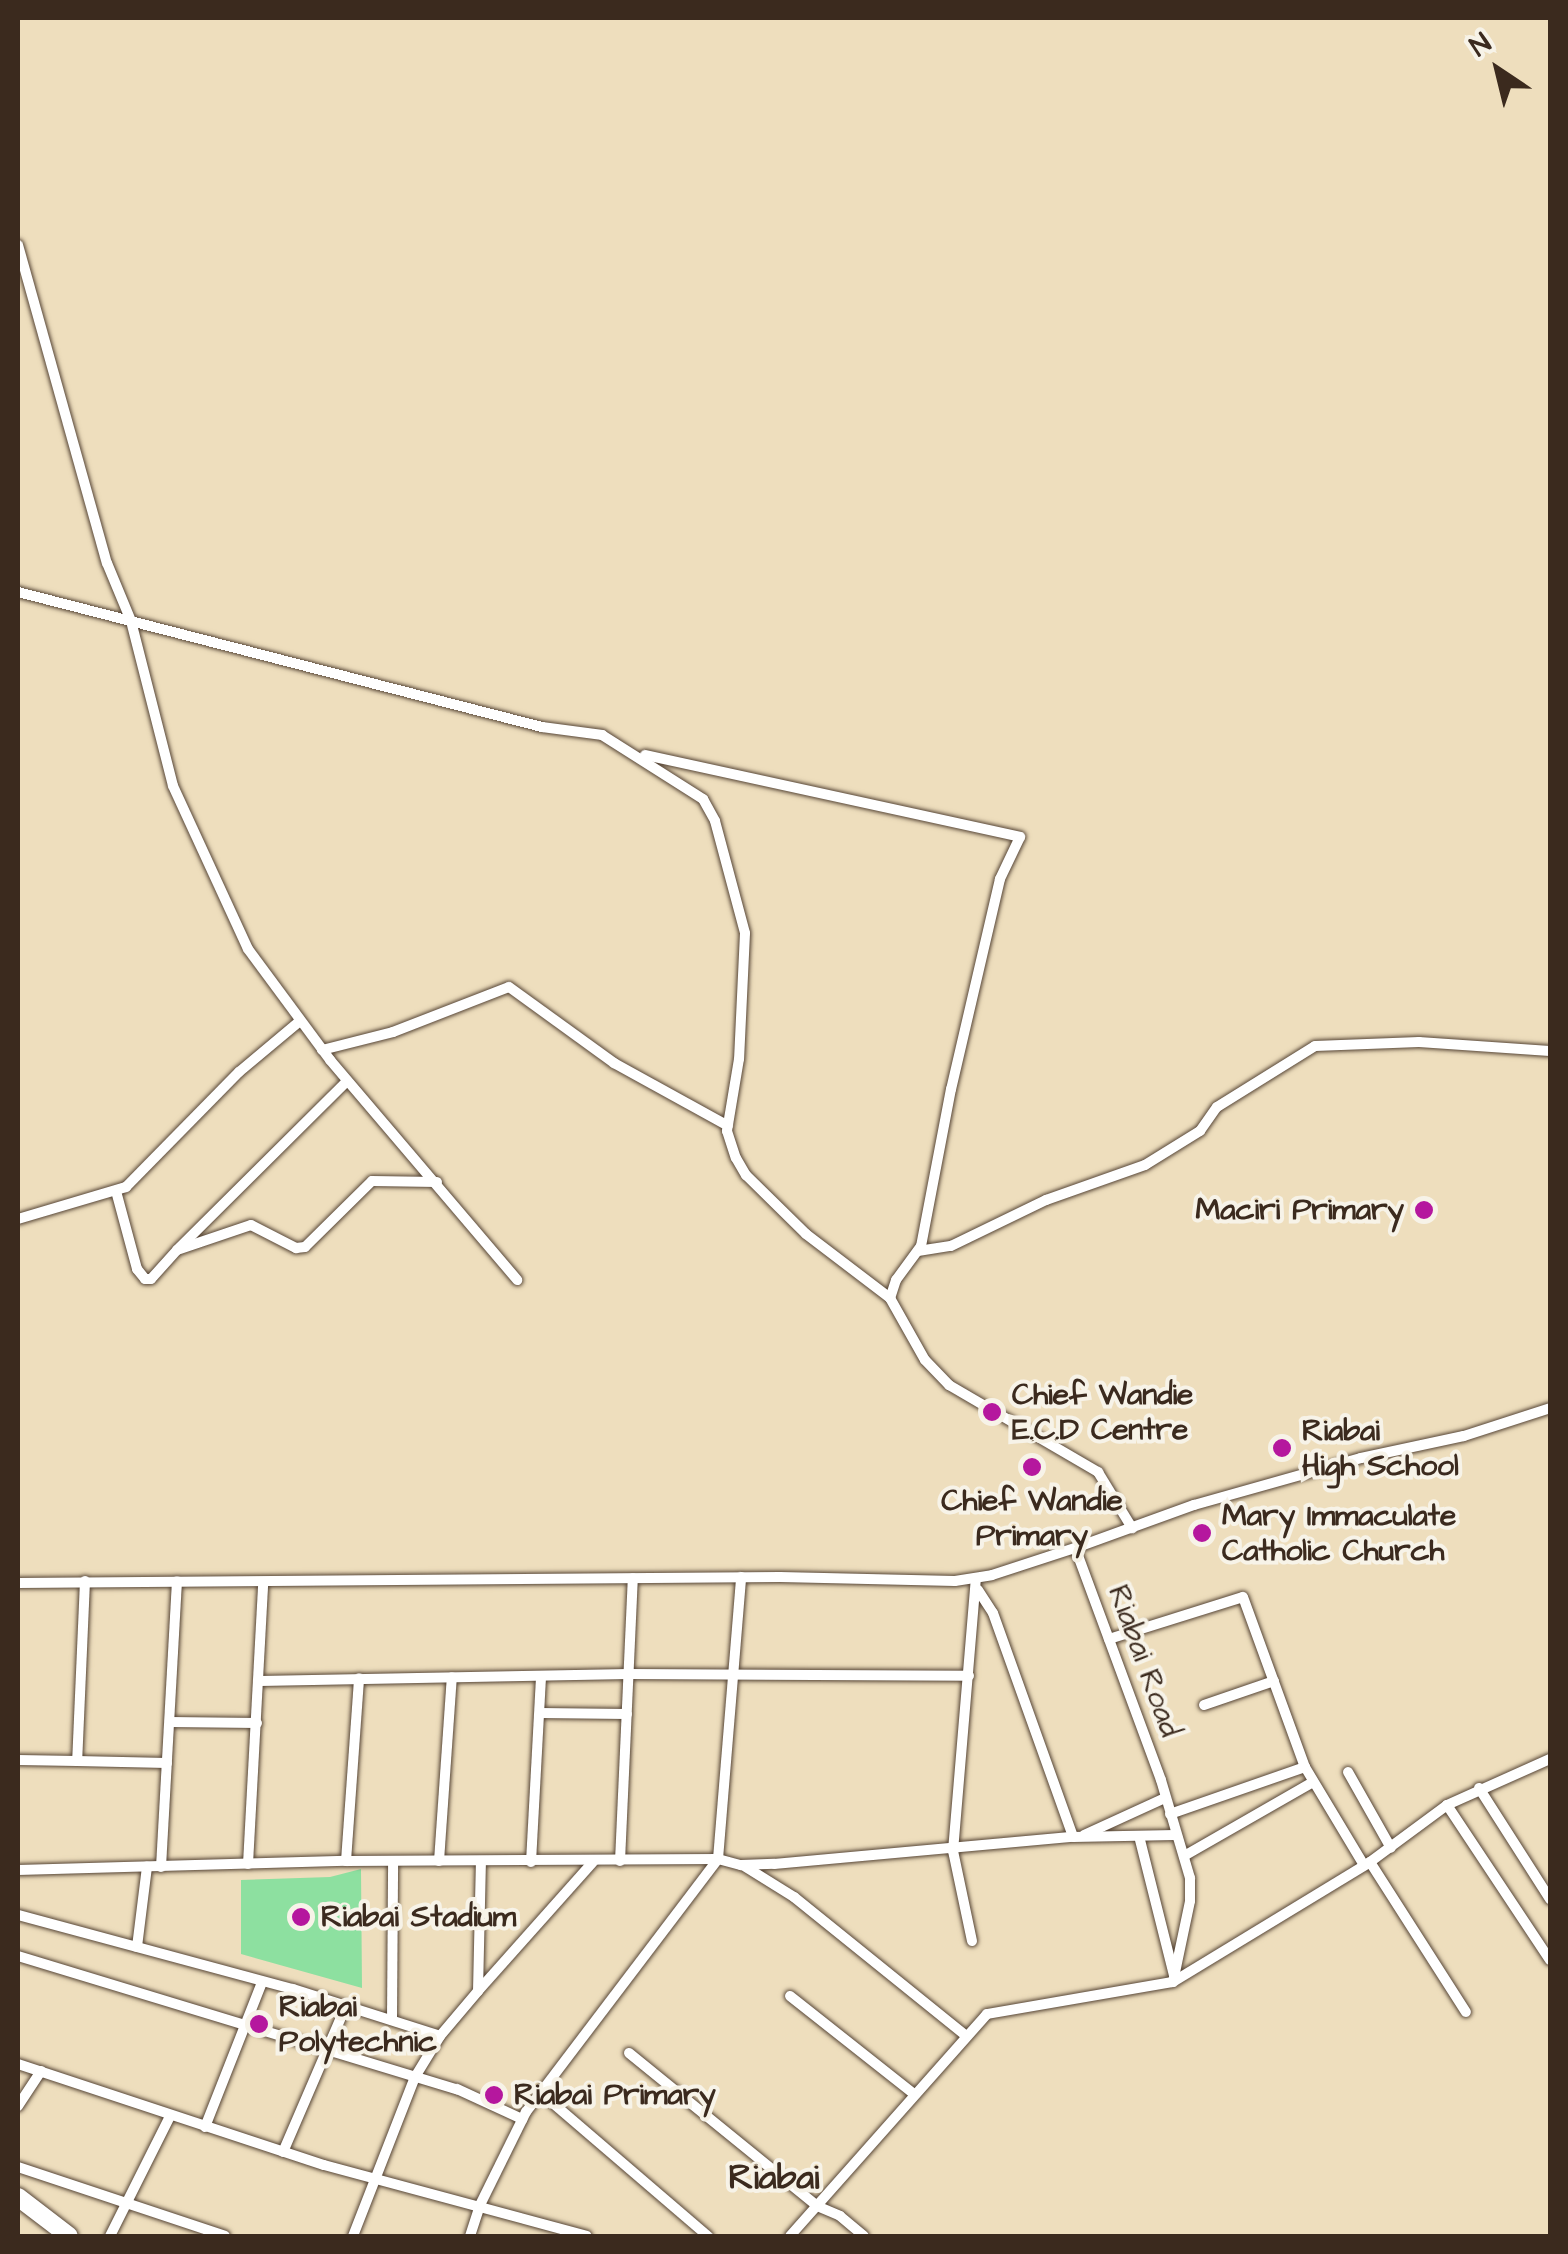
<!DOCTYPE html>
<style>
body{margin:0}
#map{position:relative;width:1568px;height:2254px;overflow:hidden;background:#eedebd;font-family:"Architects Daughter",sans-serif}
div>[style]{position:absolute}
[style*='--x']{left:calc(var(--x)*1px);top:calc(var(--y)*1px);width:calc(var(--w)*1px);rotate:calc(var(--a)*1deg)}
.green>*{inset:0;background:#8de0a0}
.roads{filter:drop-shadow(0 0 2px #564536) drop-shadow(0 0 2px #564536)}
.minor>*{height:10px;margin:-5px;padding:0 5px;transform-origin:5px;border-radius:5px;background:#fff}
.trunk>*{height:18px;margin:-9px;padding:0 9px;transform-origin:9px;border-radius:9px;background:#fff}
.dots>*{width:28px;height:28px;translate:-50% -50%;box-sizing:border-box;border:5px solid #f7f3e8;border-radius:50%}
span{translate:-50% -50%;white-space:nowrap;text-align:center;line-height:1.15;-webkit-text-stroke:8px #f7f3e8;paint-order:stroke}
.poi-label{font-size:30px;color:#3b2a1e;font-weight:700}
.right{translate:-100% -50%;text-align:right}
.left{translate:0 -50%;text-align:left}
.street-label{font-size:30px;color:#3b2a1e}
.quarter-label{font-size:35px;color:#3b2a1e;font-weight:700}
.frame{position:absolute;inset:0;border:20px solid #3b2a1e;pointer-events:none}
.north{position:absolute;left:1448px;top:20px;width:100px;height:100px;-webkit-text-stroke:8px #f7f3e8;paint-order:stroke;rotate:325deg;font-size:28px;font-weight:700;line-height:40px;text-align:center;color:#3b2a1e}
.north::after{content:'';display:block;margin:auto;width:35px;height:45px;background:#3b2a1e;clip-path:polygon(50% 0,100% 100%,50% 72%,0 100%)}
</style>
<div id="map">
<div class="green">
<i style="clip-path:polygon(361px 1869px,362px 1988px,241px 1954px,241px 1880px,330px 1877px)"></i>
</div>
<div class="roads">
<div class="minor">
<i style="--x:18;--y:245;--w:330;--a:74.4"></i>
<i style="--x:107;--y:563;--w:63;--a:67.5"></i>
<i style="--x:131;--y:621;--w:170;--a:75.7"></i>
<i style="--x:173;--y:786;--w:179;--a:65.3"></i>
<i style="--x:248;--y:949;--w:138;--a:53.5"></i>
<i style="--x:330;--y:1060;--w:289;--a:49.6"></i>
<i style="--x:18;--y:592;--w:541;--a:14.45"></i>
<i style="--x:542;--y:727;--w:61;--a:7.6"></i>
<i style="--x:602;--y:735;--w:120;--a:32.4"></i>
<i style="--x:703;--y:799;--w:25;--a:61"></i>
<i style="--x:715;--y:821;--w:116;--a:75"></i>
<i style="--x:745;--y:933;--w:126;--a:92.7"></i>
<i style="--x:739;--y:1059;--w:73;--a:99.5"></i>
<i style="--x:727;--y:1131;--w:28;--a:72"></i>
<i style="--x:736;--y:1158;--w:20;--a:60"></i>
<i style="--x:746;--y:1175;--w:84;--a:44.5"></i>
<i style="--x:806;--y:1234;--w:106;--a:37.3"></i>
<i style="--x:890;--y:1298;--w:71;--a:60.6"></i>
<i style="--x:925;--y:1360;--w:35;--a:46"></i>
<i style="--x:949;--y:1385;--w:173;--a:30.3"></i>
<i style="--x:1098;--y:1472;--w:66;--a:58.7"></i>
<i style="--x:645;--y:755;--w:384;--a:12.3"></i>
<i style="--x:1020;--y:837;--w:47;--a:115.5"></i>
<i style="--x:1000;--y:879;--w:216;--a:103.1"></i>
<i style="--x:951;--y:1089;--w:160;--a:100.8"></i>
<i style="--x:921;--y:1246;--w:42;--a:126.3"></i>
<i style="--x:896;--y:1280;--w:19;--a:108"></i>
<i style="--x:322;--y:1050;--w:73;--a:-14.2"></i>
<i style="--x:393;--y:1032;--w:124;--a:-21.2"></i>
<i style="--x:509;--y:987;--w:130;--a:35.9"></i>
<i style="--x:614;--y:1063;--w:130;--a:28.9"></i>
<i style="--x:116;--y:1191;--w:81;--a:74.9"></i>
<i style="--x:137;--y:1269;--w:13;--a:51"></i>
<i style="--x:145;--y:1279;--w:6;--a:0"></i>
<i style="--x:151;--y:1279;--w:39;--a:-48"></i>
<i style="--x:177;--y:1250;--w:78;--a:-18.7"></i>
<i style="--x:251;--y:1225;--w:51;--a:27.1"></i>
<i style="--x:296;--y:1248;--w:9;--a:-6"></i>
<i style="--x:305;--y:1247;--w:94;--a:-44.6"></i>
<i style="--x:372;--y:1181;--w:65;--a:0.9"></i>
<i style="--x:18;--y:1219;--w:113;--a:-16.5"></i>
<i style="--x:126;--y:1187;--w:161;--a:-45.5"></i>
<i style="--x:239;--y:1072;--w:80;--a:-39.9"></i>
<i style="--x:178;--y:1249;--w:238;--a:-44.8"></i>
<i style="--x:918;--y:1251;--w:33;--a:-9"></i>
<i style="--x:951;--y:1246;--w:106;--a:-25.8"></i>
<i style="--x:1046;--y:1200;--w:105;--a:-19.5"></i>
<i style="--x:1145;--y:1165;--w:65;--a:-31.7"></i>
<i style="--x:1200;--y:1131;--w:29;--a:-55"></i>
<i style="--x:1217;--y:1107;--w:115;--a:-31.9"></i>
<i style="--x:1315;--y:1046;--w:104;--a:-2.2"></i>
<i style="--x:1419;--y:1042;--w:131;--a:3.9"></i>
<i style="--x:85;--y:1581;--w:180;--a:92.5"></i>
<i style="--x:77;--y:1761;--w:90;--a:1.3"></i>
<i style="--x:18;--y:1583;--w:762;--a:-0.45"></i>
<i style="--x:780;--y:1577;--w:175;--a:1.3"></i>
<i style="--x:955;--y:1581;--w:37;--a:-9"></i>
<i style="--x:992;--y:1575;--w:87;--a:-18"></i>
<i style="--x:978;--y:1590;--w:27;--a:57"></i>
<i style="--x:993;--y:1613;--w:238;--a:70.3"></i>
<i style="--x:1109;--y:1639;--w:140;--a:-17.4"></i>
<i style="--x:1243;--y:1597;--w:181;--a:70"></i>
<i style="--x:1305;--y:1767;--w:114;--a:59"></i>
<i style="--x:260;--y:1681;--w:368;--a:-1.1"></i>
<i style="--x:628;--y:1674;--w:341;--a:0.3"></i>
<i style="--x:1204;--y:1705;--w:74;--a:-18.9"></i>
<i style="--x:540;--y:1713;--w:87;--a:0.7"></i>
<i style="--x:170;--y:1722;--w:87;--a:0.7"></i>
<i style="--x:18;--y:1760;--w:59;--a:1"></i>
<i style="--x:1348;--y:1772;--w:87;--a:60.5"></i>
<i style="--x:1479;--y:1788;--w:132;--a:57.4"></i>
<i style="--x:1447;--y:1805;--w:186;--a:56.4"></i>
<i style="--x:1170;--y:1814;--w:143;--a:-19.2"></i>
<i style="--x:1084;--y:1835;--w:89;--a:-24.6"></i>
<i style="--x:1139;--y:1836;--w:143;--a:75.9"></i>
<i style="--x:1184;--y:1856;--w:149;--a:-29.8"></i>
<i style="--x:346;--y:1861;--w:183;--a:-85.9"></i>
<i style="--x:439;--y:1861;--w:184;--a:-86"></i>
<i style="--x:620;--y:1861;--w:283;--a:-87.4"></i>
<i style="--x:531;--y:1862;--w:185;--a:-86.9"></i>
<i style="--x:1370;--y:1862;--w:178;--a:57.4"></i>
<i style="--x:248;--y:1864;--w:281;--a:-86.9"></i>
<i style="--x:744;--y:1866;--w:59;--a:31.8"></i>
<i style="--x:794;--y:1897;--w:220;--a:38.9"></i>
<i style="--x:161;--y:1867;--w:286;--a:-86.8"></i>
<i style="--x:18;--y:1870;--w:328;--a:-1.6"></i>
<i style="--x:346;--y:1861;--w:372;--a:-0.3"></i>
<i style="--x:718;--y:1859;--w:24;--a:15"></i>
<i style="--x:741;--y:1865;--w:33;--a:-2"></i>
<i style="--x:774;--y:1864;--w:300;--a:-5.2"></i>
<i style="--x:1073;--y:1837;--w:102;--a:-1.1"></i>
<i style="--x:18;--y:1915;--w:285;--a:15.1"></i>
<i style="--x:293;--y:1989;--w:154;--a:17.7"></i>
<i style="--x:972;--y:1941;--w:92;--a:-101.9"></i>
<i style="--x:953;--y:1851;--w:273;--a:-85.2"></i>
<i style="--x:137;--y:1947;--w:81;--a:-82.9"></i>
<i style="--x:18;--y:1956;--w:459;--a:16.9"></i>
<i style="--x:457;--y:2089;--w:72;--a:24.8"></i>
<i style="--x:1173;--y:1982;--w:83;--a:-78.1"></i>
<i style="--x:1190;--y:1901;--w:23;--a:-90"></i>
<i style="--x:1190;--y:1878;--w:102;--a:-106.5"></i>
<i style="--x:1161;--y:1780;--w:247;--a:-110.3"></i>
<i style="--x:1075;--y:1548;--w:127;--a:-19.9"></i>
<i style="--x:1194;--y:1505;--w:173;--a:-15.7"></i>
<i style="--x:1361;--y:1458;--w:105;--a:-12.1"></i>
<i style="--x:1464;--y:1436;--w:90;--a:-18"></i>
<i style="--x:478;--y:1991;--w:173;--a:-48.3"></i>
<i style="--x:790;--y:1996;--w:157;--a:38.3"></i>
<i style="--x:392;--y:2020;--w:159;--a:-89.6"></i>
<i style="--x:629;--y:2053;--w:242;--a:39.1"></i>
<i style="--x:817;--y:2206;--w:25;--a:23"></i>
<i style="--x:840;--y:2216;--w:31;--a:40"></i>
<i style="--x:18;--y:2064;--w:322;--a:18.3"></i>
<i style="--x:324;--y:2165;--w:272;--a:15.1"></i>
<i style="--x:541;--y:2093;--w:220;--a:40.6"></i>
<i style="--x:18;--y:2106;--w:42;--a:-56.7"></i>
<i style="--x:205;--y:2127;--w:156;--a:-68.5"></i>
<i style="--x:283;--y:2152;--w:159;--a:-66.7"></i>
<i style="--x:18;--y:2167;--w:218;--a:18.4"></i>
<i style="--x:110;--y:2236;--w:134;--a:-63.4"></i>
<i style="--x:353;--y:2236;--w:171;--a:-68.7"></i>
<i style="--x:415;--y:2077;--w:48;--a:-58.6"></i>
<i style="--x:440;--y:2036;--w:59;--a:-49.8"></i>
<i style="--x:478;--y:1991;--w:128;--a:-88.7"></i>
<i style="--x:470;--y:2236;--w:33;--a:-72"></i>
<i style="--x:480;--y:2205;--w:104;--a:-63.7"></i>
<i style="--x:526;--y:2112;--w:318;--a:-52.8"></i>
<i style="--x:718;--y:1859;--w:283;--a:-85.3"></i>
<i style="--x:790;--y:2236;--w:297;--a:-48.4"></i>
<i style="--x:987;--y:2014;--w:189;--a:-9.8"></i>
<i style="--x:1173;--y:1982;--w:231;--a:-31.3"></i>
<i style="--x:1370;--y:1862;--w:96;--a:-36.5"></i>
<i style="--x:1447;--y:1805;--w:113;--a:-24.1"></i>
</div>
<div class="trunk">
<i style="--x:18;--y:2197;--w:64;--a:37.4"></i>
</div>
</div>
<div class="dots">
<i style="left:1424px;top:1210px;background:#b5179e"></i>
<i style="left:992px;top:1412px;background:#b5179e"></i>
<i style="left:1282px;top:1448px;background:#b5179e"></i>
<i style="left:1032px;top:1467px;background:#b5179e"></i>
<i style="left:1202px;top:1533px;background:#b5179e"></i>
<i style="left:301px;top:1917px;background:#b5179e"></i>
<i style="left:259px;top:2024px;background:#b5179e"></i>
<i style="left:494px;top:2095px;background:#b5179e"></i>
</div>
<div class="poi-label">
<span class="right" style="left:1404px;top:1210px">Maciri Primary</span>
<span class="left" style="left:1012px;top:1412px">Chief Wandie<br>E.C.D Centre</span>
<span class="left" style="left:1302px;top:1448px">Riabai<br>High School</span>
<span style="left:1032px;top:1518px">Chief Wandie<br>Primary</span>
<span class="left" style="left:1222px;top:1533px">Mary Immaculate<br>Catholic Church</span>
<span class="left" style="left:321px;top:1917px">Riabai Stadium</span>
<span class="left" style="left:279px;top:2024px">Riabai<br>Polytechnic</span>
<span class="left" style="left:514px;top:2095px">Riabai Primary</span>
</div>
<div class="street-label">
<span style="left:1144px;top:1661px;rotate:70deg">Riabai Road</span>
</div>
<div class="quarter-label">
<span style="left:774px;top:2178px">Riabai</span>
</div>
<div class="frame"></div>
<div class="north">N</div>
</div>
